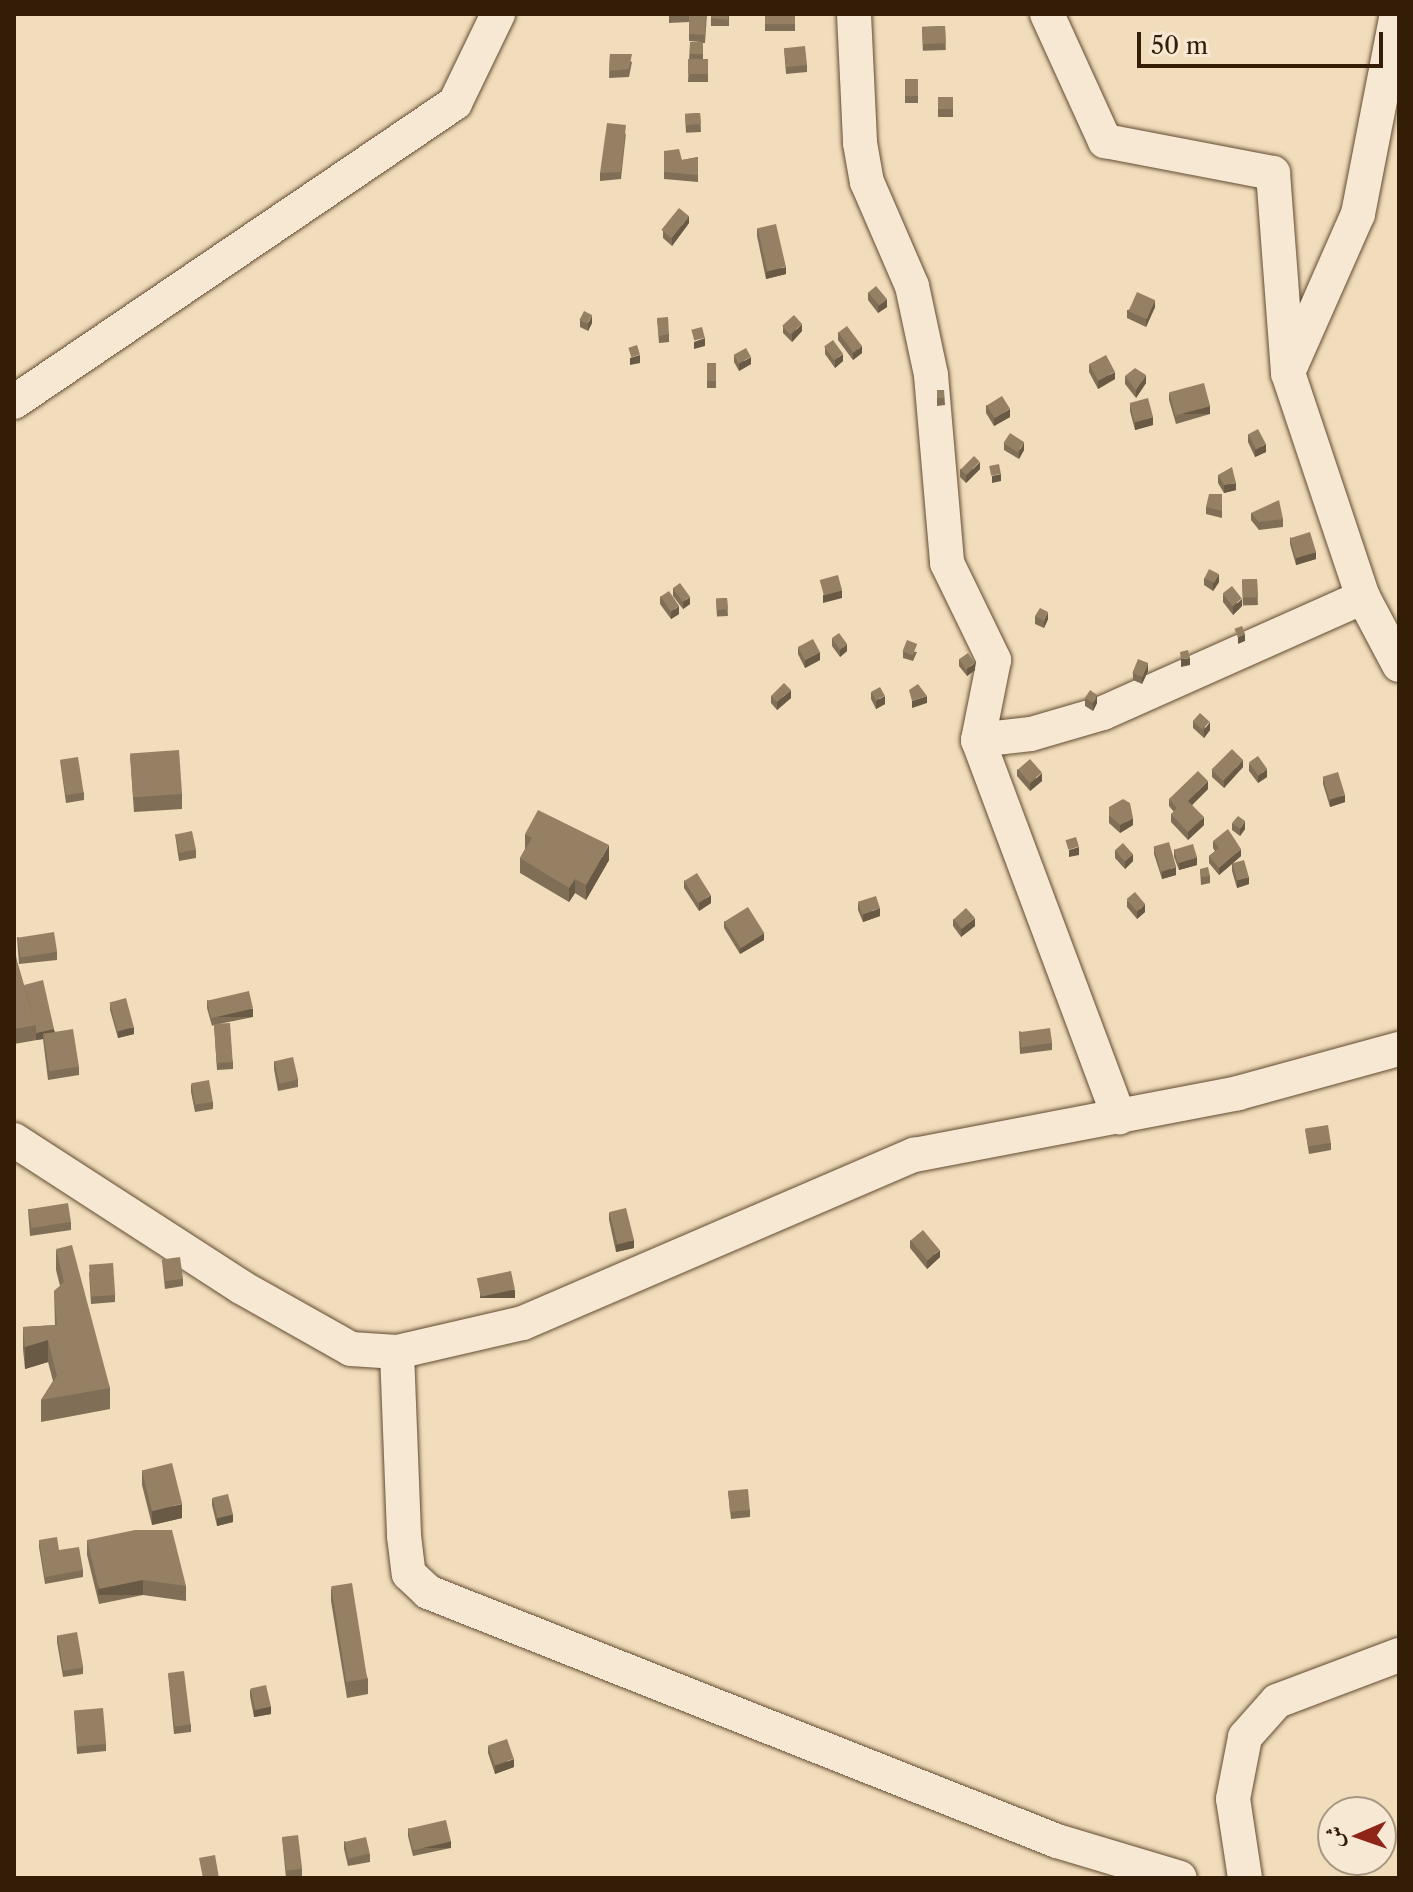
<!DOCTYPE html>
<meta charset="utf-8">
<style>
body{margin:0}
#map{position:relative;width:1413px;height:1892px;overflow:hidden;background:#f1dcbb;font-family:"Libre Caslon Text",Amiri,serif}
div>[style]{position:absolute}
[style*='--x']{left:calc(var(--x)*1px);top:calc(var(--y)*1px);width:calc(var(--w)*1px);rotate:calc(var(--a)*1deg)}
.roads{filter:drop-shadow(0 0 2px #634d33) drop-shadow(0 0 2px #634d33)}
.minor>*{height:34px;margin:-17px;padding:0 17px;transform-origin:17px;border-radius:17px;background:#f6e8d3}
.wall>*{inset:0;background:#816e56;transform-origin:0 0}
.shaded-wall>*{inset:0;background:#695a46;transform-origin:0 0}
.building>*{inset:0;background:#968064;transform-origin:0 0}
span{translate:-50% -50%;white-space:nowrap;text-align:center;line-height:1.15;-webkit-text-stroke:7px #f6e8d3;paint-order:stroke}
.frame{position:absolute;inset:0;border:16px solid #341d06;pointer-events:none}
.north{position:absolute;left:1317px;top:1796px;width:80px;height:80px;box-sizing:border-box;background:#f6e8d3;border:2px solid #a89781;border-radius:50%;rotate:268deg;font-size:22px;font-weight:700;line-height:32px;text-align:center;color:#341d06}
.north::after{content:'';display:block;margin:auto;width:28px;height:36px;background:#8f2418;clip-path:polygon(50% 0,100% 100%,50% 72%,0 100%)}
.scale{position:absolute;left:1137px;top:32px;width:246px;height:36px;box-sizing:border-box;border:4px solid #341d06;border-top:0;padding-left:10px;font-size:24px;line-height:28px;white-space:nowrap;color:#341d06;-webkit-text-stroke:6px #f6e8d3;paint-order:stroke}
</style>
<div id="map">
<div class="roads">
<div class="minor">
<i style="--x:854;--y:14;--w:129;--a:87.3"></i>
<i style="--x:860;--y:143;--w:40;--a:80"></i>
<i style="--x:867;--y:182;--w:113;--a:66.6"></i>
<i style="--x:912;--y:286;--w:91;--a:77.9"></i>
<i style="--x:931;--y:375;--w:189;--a:85.1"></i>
<i style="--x:947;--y:563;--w:108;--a:64.1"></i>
<i style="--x:994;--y:660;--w:82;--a:101.3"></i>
<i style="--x:978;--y:740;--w:403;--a:69.5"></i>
<i style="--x:1047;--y:14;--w:140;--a:65.5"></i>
<i style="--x:1105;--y:141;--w:171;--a:10.8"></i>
<i style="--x:1273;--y:173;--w:201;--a:85.7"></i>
<i style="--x:1288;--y:373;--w:236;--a:71.5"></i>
<i style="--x:1363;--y:597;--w:77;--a:62.1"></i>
<i style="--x:1290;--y:368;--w:168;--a:-66.2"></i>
<i style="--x:1358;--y:214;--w:204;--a:-79"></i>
<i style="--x:14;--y:402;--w:533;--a:-34.14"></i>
<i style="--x:455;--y:103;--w:99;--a:-64.2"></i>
<i style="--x:978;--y:740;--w:53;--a:-6.5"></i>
<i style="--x:1031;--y:734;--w:75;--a:-16.3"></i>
<i style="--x:1103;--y:713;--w:285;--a:-24"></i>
<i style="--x:14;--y:1140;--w:270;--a:32.9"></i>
<i style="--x:241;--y:1287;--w:126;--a:29.4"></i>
<i style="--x:351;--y:1349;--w:46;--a:3.7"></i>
<i style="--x:397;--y:1352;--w:129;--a:-13"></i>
<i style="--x:523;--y:1323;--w:426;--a:-23.3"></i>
<i style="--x:914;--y:1155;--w:330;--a:-10.8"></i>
<i style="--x:1238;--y:1093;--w:167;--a:-15.3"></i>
<i style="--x:397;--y:1352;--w:184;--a:87.8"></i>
<i style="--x:404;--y:1536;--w:38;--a:83"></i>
<i style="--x:409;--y:1574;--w:26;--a:43"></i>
<i style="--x:428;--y:1592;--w:676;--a:21.6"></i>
<i style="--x:1057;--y:1841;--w:128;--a:16.7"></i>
<i style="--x:1245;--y:1878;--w:80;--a:-98.6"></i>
<i style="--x:1233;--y:1799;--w:63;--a:-79"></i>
<i style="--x:1245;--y:1737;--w:48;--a:-48.4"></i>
<i style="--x:1277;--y:1701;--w:130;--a:-20.7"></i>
</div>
</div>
<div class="wall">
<i style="clip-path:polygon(669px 14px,707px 14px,705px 43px,703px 43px,703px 59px,708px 59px,708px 82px,688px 82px,690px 42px,700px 42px,689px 41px,689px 22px,669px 23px)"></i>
<i style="left:711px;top:14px;width:18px;height:12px"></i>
<i style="left:765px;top:14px;width:30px;height:17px"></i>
<i style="left:945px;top:26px;width:24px;height:23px;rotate:88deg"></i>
<i style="clip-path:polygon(784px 48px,807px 65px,807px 72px,786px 74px)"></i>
<i style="clip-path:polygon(610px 54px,632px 62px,629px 77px,609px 78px)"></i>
<i style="left:905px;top:79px;width:13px;height:24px"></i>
<i style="left:938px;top:97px;width:15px;height:20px"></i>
<i style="left:700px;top:113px;width:19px;height:15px;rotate:87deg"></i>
<i style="clip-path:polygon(626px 133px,621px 179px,600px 181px,600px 173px)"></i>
<i style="clip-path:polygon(664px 151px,682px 160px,698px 157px,698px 182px,664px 179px)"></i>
<i style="clip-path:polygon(689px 223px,672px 246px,663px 238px,663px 231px)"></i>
<i style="clip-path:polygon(757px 228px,786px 274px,766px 279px,757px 236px)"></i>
<i style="clip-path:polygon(868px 292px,887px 307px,878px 313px,868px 300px)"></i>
<i style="clip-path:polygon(1155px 307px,1146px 327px,1127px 318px,1127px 310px)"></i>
<i style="clip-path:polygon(657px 318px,669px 334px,669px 342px,659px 343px)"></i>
<i style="clip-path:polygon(580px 320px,592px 323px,588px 331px,580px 327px)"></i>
<i style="clip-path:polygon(783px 326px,802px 331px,792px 342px,783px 333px)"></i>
<i style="clip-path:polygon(838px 332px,862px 353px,853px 360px,838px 340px)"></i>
<i style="clip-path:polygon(825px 347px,843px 361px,835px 368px,825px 354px)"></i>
<i style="clip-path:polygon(734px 355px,751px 364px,739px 371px,734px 362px)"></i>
<i style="left:707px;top:363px;width:9px;height:25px"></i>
<i style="clip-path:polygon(1089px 364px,1115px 379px,1098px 389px,1089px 372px)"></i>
<i style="clip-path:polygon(1125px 376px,1146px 383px,1136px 398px,1125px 384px)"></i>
<i style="clip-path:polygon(937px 390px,944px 390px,945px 405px,937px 406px)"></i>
<i style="clip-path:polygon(1169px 393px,1210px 414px,1176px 424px,1169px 400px)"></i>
<i style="clip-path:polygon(1130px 404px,1153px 425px,1135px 430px,1130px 411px)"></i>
<i style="clip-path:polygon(986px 405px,1010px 417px,994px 426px,986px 413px)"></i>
<i style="clip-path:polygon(1248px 434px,1266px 452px,1255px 457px,1248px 442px)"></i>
<i style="clip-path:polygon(1004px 443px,1024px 450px,1019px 459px,1004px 450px)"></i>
<i style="clip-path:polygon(960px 469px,980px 469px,966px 483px,960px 477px)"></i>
<i style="clip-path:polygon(1218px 475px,1236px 490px,1224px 493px,1218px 483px)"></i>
<i style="clip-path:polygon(1222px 494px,1222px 518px,1206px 514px,1206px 507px)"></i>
<i style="clip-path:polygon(1251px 513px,1283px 519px,1283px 527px,1259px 530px,1251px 520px)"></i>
<i style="clip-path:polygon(1290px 537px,1316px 559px,1296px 565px,1290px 544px)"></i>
<i style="clip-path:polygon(1204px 578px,1219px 582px,1213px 591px,1204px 585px)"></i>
<i style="left:1257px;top:579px;width:26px;height:15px;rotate:88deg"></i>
<i style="clip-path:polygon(673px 588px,690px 604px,683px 609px,673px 596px)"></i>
<i style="clip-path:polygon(1223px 594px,1242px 606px,1233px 615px,1223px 602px)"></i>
<i style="clip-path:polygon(660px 596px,679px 614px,671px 619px,660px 604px)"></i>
<i style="left:727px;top:598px;width:18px;height:11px;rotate:87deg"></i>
<i style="clip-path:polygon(1035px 616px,1048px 619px,1044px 628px,1035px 624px)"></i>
<i style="clip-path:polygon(832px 638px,847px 651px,840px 657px,832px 646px)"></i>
<i style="clip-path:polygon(798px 647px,820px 660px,805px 668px,798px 654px)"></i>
<i style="clip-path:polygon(903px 651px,917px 652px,913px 661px,903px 658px)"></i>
<i style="clip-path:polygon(959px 659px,975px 670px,967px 676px,959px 666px)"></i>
<i style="clip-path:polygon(1148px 671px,1142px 684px,1133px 680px,1133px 673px)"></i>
<i style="clip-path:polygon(871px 692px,885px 704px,876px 709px,871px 699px)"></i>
<i style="clip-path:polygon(771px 696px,791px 698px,777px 710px,771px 703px)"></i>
<i style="clip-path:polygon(1085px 698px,1097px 703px,1093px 711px,1085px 706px)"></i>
<i style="clip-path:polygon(1193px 721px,1210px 730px,1204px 738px,1193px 728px)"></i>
<i style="clip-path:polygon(130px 755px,182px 794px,182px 809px,134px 812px)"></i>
<i style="clip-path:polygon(60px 760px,84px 793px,84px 800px,66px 803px)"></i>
<i style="clip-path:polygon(1249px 763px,1267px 777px,1258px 783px,1249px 771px)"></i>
<i style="clip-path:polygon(1243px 767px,1224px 788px,1212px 777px,1212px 770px)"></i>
<i style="clip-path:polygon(1017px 769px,1042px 781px,1030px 791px,1017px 776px)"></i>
<i style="clip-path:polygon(1323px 777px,1345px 802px,1330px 807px,1323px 784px)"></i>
<i style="clip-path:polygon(1208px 789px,1192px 805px,1204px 825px,1188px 840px,1171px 822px,1171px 814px,1174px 812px,1169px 806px,1169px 799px)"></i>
<i style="clip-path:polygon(1109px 815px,1133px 825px,1120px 833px,1109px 823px)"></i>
<i style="clip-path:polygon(1232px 823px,1245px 829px,1240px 836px,1232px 830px)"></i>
<i style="clip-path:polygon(175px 834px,196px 850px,196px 858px,179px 861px)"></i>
<i style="clip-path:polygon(525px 834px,609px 860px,586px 900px,575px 893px,569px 902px,520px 873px,520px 858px,525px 849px)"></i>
<i style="clip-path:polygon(1213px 841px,1241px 856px,1233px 863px,1249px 884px,1237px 888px,1232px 871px,1232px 864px,1219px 875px,1209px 863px,1209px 856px,1215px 851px,1213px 848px)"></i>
<i style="clip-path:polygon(1154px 846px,1176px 875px,1162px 879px,1154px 854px)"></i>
<i style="clip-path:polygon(1174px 849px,1197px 865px,1179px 870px,1174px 857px)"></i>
<i style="clip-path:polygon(1115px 850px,1133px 861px,1125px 869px,1115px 858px)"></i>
<i style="clip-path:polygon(1200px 869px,1210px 876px,1210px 883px,1201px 885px)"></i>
<i style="clip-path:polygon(684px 880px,711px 903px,699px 911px,684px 888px)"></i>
<i style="clip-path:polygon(1127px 900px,1145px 912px,1137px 919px,1127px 907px)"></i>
<i style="clip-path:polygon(858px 903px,880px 916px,863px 922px,858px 910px)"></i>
<i style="clip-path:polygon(953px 919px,975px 926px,961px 937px,953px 926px)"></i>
<i style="clip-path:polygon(724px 921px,764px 940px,740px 954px,724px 928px)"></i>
<i style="clip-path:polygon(17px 937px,57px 952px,57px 960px,19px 964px)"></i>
<i style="clip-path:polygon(14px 946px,17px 961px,24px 985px,79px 1067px,79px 1075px,48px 1080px,43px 1039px,14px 1044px)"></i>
<i style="clip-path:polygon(207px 1000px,253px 1017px,219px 1024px,233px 1062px,233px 1069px,217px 1070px,214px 1025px,212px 1026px,207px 1008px)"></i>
<i style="clip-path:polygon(110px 1003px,134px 1034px,118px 1038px,110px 1010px)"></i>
<i style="clip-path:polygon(1019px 1031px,1052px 1043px,1052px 1050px,1020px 1054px)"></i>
<i style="clip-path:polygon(274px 1061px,298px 1079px,298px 1087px,278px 1091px,274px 1069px)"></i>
<i style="clip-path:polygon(191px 1084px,213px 1102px,213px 1109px,195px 1112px,191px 1092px)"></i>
<i style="clip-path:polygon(1305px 1129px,1331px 1143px,1331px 1150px,1309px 1154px)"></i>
<i style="clip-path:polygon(28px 1209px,71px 1222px,71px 1230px,30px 1236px)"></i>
<i style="clip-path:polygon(609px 1212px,634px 1248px,616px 1252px,609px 1220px)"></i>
<i style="clip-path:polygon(910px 1240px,940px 1257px,927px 1269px,910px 1248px)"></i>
<i style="clip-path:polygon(56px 1249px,110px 1388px,110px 1409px,41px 1422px,41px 1400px,53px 1381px,48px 1362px,25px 1369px,23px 1349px,23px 1327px,55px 1325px,54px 1291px,60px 1286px,56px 1270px)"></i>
<i style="clip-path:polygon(162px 1260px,183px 1279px,183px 1286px,165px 1289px)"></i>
<i style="clip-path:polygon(89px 1272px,115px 1295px,115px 1302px,91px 1304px)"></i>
<i style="clip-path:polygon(142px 1470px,182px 1518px,152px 1525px,142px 1485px)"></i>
<i style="clip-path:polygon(728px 1491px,750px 1510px,750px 1517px,731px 1519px)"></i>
<i style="clip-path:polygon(212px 1498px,233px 1522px,217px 1526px,212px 1505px)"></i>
<i style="clip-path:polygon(39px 1540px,59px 1550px,83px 1570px,83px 1577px,45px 1584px,39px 1547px)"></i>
<i style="clip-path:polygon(87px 1540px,186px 1586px,186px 1601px,143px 1595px,99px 1604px,87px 1555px)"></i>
<i style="clip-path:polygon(331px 1587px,368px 1679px,368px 1694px,347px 1698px,331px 1601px)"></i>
<i style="clip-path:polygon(57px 1635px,83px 1667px,83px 1674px,63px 1677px,57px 1642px)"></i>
<i style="clip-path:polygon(168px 1673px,191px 1725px,191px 1732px,174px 1734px)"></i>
<i style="clip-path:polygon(250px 1689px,271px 1714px,254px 1717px,250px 1696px)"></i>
<i style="clip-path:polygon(74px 1711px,106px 1744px,106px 1751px,77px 1754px)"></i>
<i style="clip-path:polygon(488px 1746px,514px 1767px,495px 1774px,488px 1753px)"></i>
<i style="clip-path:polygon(408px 1828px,451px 1848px,413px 1856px,408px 1836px)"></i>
<i style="clip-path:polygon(282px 1837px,302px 1869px,302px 1876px,286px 1878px)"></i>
<i style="clip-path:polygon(344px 1841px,370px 1854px,370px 1862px,348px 1866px,344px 1849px)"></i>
</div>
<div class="shaded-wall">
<i style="clip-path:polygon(689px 216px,689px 223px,672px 246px,672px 238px)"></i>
<i style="clip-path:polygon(786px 267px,786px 274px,766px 279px,766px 272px)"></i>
<i style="clip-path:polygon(887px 299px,887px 307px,878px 313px,878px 306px)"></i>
<i style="clip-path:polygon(1155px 300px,1155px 307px,1146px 327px,1146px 319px)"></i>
<i style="clip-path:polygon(592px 315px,592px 323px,588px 331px,588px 324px)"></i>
<i style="clip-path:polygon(802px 324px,802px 331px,792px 342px,792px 334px)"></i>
<i style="clip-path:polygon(705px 338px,705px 346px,694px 349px,694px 342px)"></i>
<i style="clip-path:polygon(862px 346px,862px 353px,853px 360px,853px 353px)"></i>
<i style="clip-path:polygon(843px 354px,843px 361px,835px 368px,835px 360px)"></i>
<i style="clip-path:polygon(640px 355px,640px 363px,630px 365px,630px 358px)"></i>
<i style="clip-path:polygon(751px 357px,751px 364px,739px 371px,739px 364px)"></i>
<i style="clip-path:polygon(1115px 372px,1115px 379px,1098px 389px,1098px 381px)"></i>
<i style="clip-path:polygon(1146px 375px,1146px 383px,1136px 398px,1136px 390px)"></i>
<i style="left:1210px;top:406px;width:8px;height:35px;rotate:90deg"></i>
<i style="clip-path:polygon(1010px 409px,1010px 417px,994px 426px,994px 418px)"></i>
<i style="clip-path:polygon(1153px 417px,1153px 425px,1135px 430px,1135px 422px)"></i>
<i style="clip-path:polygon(1024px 442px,1024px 450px,1019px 459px,1019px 452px)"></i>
<i style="clip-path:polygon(1266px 444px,1266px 452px,1255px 457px,1255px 450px)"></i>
<i style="clip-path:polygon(980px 462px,980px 469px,966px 483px,966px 476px)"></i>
<i style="clip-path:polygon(1001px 474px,1001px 481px,992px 483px,992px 476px)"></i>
<i style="clip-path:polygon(1236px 483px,1236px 490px,1224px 493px,1224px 485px)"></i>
<i style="clip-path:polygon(1316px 552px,1316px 559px,1296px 565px,1296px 557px)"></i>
<i style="clip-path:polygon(1219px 574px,1219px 582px,1213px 591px,1213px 583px)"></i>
<i style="clip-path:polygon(842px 590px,842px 598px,823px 603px,823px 595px)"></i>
<i style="clip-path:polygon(690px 597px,690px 604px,683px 609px,683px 602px)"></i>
<i style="clip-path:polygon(1242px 599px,1242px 606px,1233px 615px,1233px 607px)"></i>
<i style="clip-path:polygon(679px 606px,679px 614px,671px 619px,671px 612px)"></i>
<i style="clip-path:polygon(1048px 612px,1048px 619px,1044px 628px,1044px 621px)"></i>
<i style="clip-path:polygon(1245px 634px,1245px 641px,1238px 644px,1238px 637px)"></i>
<i style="clip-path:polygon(847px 644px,847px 651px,840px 657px,840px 650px)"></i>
<i style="clip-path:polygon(820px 652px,820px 660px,805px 668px,805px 660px)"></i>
<i style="clip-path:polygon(1190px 658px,1190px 665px,1181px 667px,1181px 659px)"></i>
<i style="clip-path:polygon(975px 663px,975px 670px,967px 676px,967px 669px)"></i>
<i style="clip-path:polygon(1148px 663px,1148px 671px,1142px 684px,1142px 677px)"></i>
<i style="clip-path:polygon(791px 690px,791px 698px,777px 710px,777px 702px)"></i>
<i style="clip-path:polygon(1097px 695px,1097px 703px,1093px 711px,1093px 703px)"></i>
<i style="clip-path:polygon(885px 696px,885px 704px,876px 709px,876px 701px)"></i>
<i style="clip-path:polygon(927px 696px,927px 703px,912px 708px,912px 701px)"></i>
<i style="clip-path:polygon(1210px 722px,1210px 730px,1204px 738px,1204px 730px)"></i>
<i style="clip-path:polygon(1243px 760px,1243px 767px,1224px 788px,1224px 781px)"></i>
<i style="clip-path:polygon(1267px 769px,1267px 777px,1258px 783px,1258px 776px)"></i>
<i style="clip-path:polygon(1042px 773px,1042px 781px,1030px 791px,1030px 784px)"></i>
<i style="clip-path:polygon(1208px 781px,1208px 789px,1188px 809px,1188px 801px)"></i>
<i style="clip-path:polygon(1345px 795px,1345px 802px,1330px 807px,1330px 799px)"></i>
<i style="clip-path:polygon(1204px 817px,1204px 825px,1188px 840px,1188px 832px)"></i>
<i style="clip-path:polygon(1133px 818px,1133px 825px,1120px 833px,1120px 825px)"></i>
<i style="clip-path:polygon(1245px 821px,1245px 829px,1240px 836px,1240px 829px)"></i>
<i style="clip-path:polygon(609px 845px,609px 860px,586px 900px,586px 885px)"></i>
<i style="clip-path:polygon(1079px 847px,1079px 855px,1069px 857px,1069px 850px)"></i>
<i style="clip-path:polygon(1241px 849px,1241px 856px,1219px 875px,1219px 868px)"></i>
<i style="clip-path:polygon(1133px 854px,1133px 861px,1125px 869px,1125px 861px)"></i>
<i style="clip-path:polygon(1197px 857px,1197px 865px,1179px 870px,1179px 863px)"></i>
<i style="clip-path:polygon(1176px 867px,1176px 875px,1162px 879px,1162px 872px)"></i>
<i style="clip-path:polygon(1249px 877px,1249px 884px,1237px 888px,1237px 880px)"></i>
<i style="clip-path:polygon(575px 879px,575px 893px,569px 902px,569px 888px)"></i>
<i style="clip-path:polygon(711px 895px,711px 903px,699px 911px,699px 903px)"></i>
<i style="clip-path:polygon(1145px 904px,1145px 912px,1137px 919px,1137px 912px)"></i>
<i style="clip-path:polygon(880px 908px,880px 916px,863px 922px,863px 915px)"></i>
<i style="clip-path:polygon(975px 918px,975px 926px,961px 937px,961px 929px)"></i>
<i style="clip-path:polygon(764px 933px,764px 940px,740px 954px,740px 947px)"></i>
<i style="left:253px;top:1009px;width:8px;height:42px;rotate:90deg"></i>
<i style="clip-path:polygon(134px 1027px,134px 1034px,118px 1038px,118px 1031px)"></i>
<i style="clip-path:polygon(54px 1029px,54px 1036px,43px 1034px,43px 1039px,36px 1040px,36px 1033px)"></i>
<i style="clip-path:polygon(634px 1240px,634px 1248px,616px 1252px,616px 1245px)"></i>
<i style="clip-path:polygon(940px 1250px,940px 1257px,927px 1269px,927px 1261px)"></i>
<i style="left:515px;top:1290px;width:8px;height:35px;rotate:90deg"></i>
<i style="clip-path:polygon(48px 1340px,48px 1362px,25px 1369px,25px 1347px)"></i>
<i style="clip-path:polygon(182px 1504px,182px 1518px,152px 1525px,152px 1511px)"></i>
<i style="clip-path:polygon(233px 1514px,233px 1522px,217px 1526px,217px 1518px)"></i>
<i style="left:143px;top:1580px;width:15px;height:45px;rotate:90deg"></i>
<i style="clip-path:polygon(271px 1706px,271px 1714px,254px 1717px,254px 1710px)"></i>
<i style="clip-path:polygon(514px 1759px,514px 1767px,495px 1774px,495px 1766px)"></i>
<i style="left:451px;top:1841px;width:7px;height:39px;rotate:90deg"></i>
</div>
<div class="building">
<i style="clip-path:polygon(669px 14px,706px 14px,705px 35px,689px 34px,689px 14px,669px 16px)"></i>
<i style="clip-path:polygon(711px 14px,728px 14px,728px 20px,711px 18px)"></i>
<i style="left:765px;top:14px;width:30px;height:10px"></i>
<i style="left:945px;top:26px;width:17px;height:23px;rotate:87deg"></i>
<i style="left:690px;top:42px;width:13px;height:12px"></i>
<i style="left:805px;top:46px;width:19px;height:21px;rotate:84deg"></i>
<i style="clip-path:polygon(610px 54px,632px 54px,629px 69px,609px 71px)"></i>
<i style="left:688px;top:59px;width:20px;height:15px"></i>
<i style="left:905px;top:79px;width:13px;height:17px"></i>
<i style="left:938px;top:97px;width:15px;height:12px"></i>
<i style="left:700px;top:113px;width:11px;height:15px;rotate:85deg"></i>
<i style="clip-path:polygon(607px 123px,626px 125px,621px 172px,600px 173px)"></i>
<i style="clip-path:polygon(679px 149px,682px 160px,698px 157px,698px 175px,664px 172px,664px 151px)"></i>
<i style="left:679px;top:208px;width:13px;height:28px;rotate:39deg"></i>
<i style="left:776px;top:224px;width:44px;height:19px;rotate:77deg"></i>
<i style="left:876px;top:286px;width:17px;height:10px;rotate:50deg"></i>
<i style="left:1137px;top:292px;width:20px;height:21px;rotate:24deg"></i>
<i style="left:584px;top:311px;width:9px;height:10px;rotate:27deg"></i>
<i style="left:794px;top:315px;width:12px;height:16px;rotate:48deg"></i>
<i style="clip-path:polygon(668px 317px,669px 334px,659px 336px,657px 318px)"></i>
<i style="left:847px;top:326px;width:25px;height:11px;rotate:53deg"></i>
<i style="left:702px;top:327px;width:11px;height:11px;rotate:75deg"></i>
<i style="left:833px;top:340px;width:17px;height:11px;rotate:54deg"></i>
<i style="left:637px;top:345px;width:10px;height:9px;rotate:73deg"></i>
<i style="left:746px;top:348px;width:10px;height:14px;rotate:61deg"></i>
<i style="left:1106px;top:355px;width:19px;height:19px;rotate:62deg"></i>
<i style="left:707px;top:363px;width:9px;height:18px"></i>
<i style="clip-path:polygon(1135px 368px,1146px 375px,1136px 390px,1125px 376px)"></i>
<i style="left:1204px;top:383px;width:24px;height:36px;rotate:75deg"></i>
<i style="left:937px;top:390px;width:7px;height:8px"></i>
<i style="left:1002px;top:396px;width:15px;height:18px;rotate:58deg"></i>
<i style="left:1148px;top:398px;width:20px;height:19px;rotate:75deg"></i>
<i style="left:1258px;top:429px;width:17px;height:11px;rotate:62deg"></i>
<i style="left:1010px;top:433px;width:17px;height:12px;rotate:33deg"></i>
<i style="left:974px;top:456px;width:8px;height:19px;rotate:45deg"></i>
<i style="left:999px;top:464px;width:10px;height:10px;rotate:79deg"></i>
<i style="clip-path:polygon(1232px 467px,1236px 483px,1224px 485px,1218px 475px)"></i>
<i style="clip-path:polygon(1209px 494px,1222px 494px,1222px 511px,1206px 507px)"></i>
<i style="clip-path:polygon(1279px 500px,1283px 519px,1259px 522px,1251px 513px)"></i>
<i style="left:1310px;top:532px;width:21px;height:21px;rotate:73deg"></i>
<i style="left:1209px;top:569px;width:11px;height:10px;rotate:27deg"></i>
<i style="left:838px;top:575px;width:16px;height:19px;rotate:75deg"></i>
<i style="left:1257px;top:579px;width:18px;height:15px;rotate:87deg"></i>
<i style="left:680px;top:583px;width:17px;height:9px;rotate:54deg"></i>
<i style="left:1232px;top:586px;width:16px;height:12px;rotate:52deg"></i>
<i style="left:669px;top:591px;width:18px;height:10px;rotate:56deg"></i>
<i style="left:727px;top:598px;width:11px;height:11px;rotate:85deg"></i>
<i style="clip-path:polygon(1040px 608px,1048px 612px,1044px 621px,1035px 616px)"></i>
<i style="left:1242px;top:626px;width:9px;height:8px;rotate:69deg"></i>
<i style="left:839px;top:633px;width:14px;height:9px;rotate:54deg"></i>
<i style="left:813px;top:639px;width:15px;height:17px;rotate:62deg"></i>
<i style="left:907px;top:640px;width:11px;height:12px;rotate:22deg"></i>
<i style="clip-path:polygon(1188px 650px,1190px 658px,1181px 659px,1180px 652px)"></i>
<i style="left:968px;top:653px;width:12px;height:11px;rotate:55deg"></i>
<i style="left:1138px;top:659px;width:11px;height:15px;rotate:22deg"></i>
<i style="clip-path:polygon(784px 683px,791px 690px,777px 702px,771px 696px)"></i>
<i style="clip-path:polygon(918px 684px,927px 696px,912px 701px,909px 690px)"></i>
<i style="left:880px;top:687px;width:10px;height:10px;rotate:61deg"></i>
<i style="clip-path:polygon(1090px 690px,1097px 695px,1093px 703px,1085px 698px)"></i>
<i style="left:1200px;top:713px;width:13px;height:11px;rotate:42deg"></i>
<i style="left:1232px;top:749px;width:16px;height:29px;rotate:45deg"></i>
<i style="left:179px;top:750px;width:44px;height:49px;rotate:86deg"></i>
<i style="left:1258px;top:756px;width:16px;height:11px;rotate:55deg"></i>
<i style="left:78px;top:757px;width:36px;height:18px;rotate:81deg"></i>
<i style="left:1030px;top:759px;width:18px;height:16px;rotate:49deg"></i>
<i style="clip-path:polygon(1198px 771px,1208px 781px,1188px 801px,1204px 817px,1188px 832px,1171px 814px,1177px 808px,1169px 799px)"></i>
<i style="left:1338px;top:772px;width:24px;height:16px;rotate:73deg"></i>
<i style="clip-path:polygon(1123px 799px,1130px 803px,1133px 818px,1120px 825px,1109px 815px,1109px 807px)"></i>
<i style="clip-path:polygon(538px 810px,609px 845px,586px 885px,575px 879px,569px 888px,520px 858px,532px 838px,525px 834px)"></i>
<i style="clip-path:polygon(1238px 816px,1245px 821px,1240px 829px,1232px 823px)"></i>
<i style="clip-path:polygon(1228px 829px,1241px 849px,1219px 868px,1209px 856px,1219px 848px,1213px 841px)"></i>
<i style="left:192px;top:831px;width:19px;height:17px;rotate:78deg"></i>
<i style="left:1076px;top:837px;width:10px;height:11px;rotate:73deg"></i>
<i style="left:1169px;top:842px;width:26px;height:16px;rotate:74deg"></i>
<i style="left:1123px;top:843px;width:15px;height:11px;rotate:48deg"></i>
<i style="left:1193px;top:844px;width:14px;height:20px;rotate:73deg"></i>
<i style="left:1244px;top:860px;width:18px;height:12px;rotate:74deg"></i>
<i style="clip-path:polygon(1208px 867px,1210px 876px,1201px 877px,1200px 869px)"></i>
<i style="left:697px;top:873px;width:26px;height:15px;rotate:58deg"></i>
<i style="left:1135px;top:892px;width:16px;height:11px;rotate:50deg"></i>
<i style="left:876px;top:896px;width:13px;height:19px;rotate:72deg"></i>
<i style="left:748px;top:907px;width:31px;height:28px;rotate:58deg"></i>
<i style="left:966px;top:908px;width:13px;height:17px;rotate:48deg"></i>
<i style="left:54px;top:932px;width:20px;height:37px;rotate:81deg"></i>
<i style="clip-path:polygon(14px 960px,16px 960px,36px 1025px,14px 1029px)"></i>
<i style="clip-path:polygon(43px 980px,54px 1029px,36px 1033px,36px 1025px,24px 985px)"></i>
<i style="left:249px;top:991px;width:18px;height:43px;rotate:77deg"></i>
<i style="left:126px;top:998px;width:30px;height:17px;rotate:75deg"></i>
<i style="left:230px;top:1023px;width:39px;height:16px;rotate:86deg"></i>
<i style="left:1050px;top:1028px;width:15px;height:31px;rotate:82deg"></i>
<i style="left:73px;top:1029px;width:38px;height:30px;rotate:81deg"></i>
<i style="left:293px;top:1057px;width:23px;height:19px;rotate:77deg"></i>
<i style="left:209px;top:1080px;width:22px;height:18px;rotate:80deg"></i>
<i style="left:1328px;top:1125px;width:18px;height:23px;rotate:81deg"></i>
<i style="left:68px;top:1203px;width:19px;height:40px;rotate:81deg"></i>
<i style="left:626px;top:1208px;width:33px;height:17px;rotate:76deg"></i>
<i style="left:923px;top:1230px;width:26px;height:16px;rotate:50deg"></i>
<i style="clip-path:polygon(72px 1245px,110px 1388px,41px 1400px,57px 1376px,48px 1340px,25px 1347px,23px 1327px,57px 1325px,54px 1291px,64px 1282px,56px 1249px)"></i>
<i style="left:180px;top:1257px;width:22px;height:18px;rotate:82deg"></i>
<i style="left:113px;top:1263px;width:32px;height:24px;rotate:86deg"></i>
<i style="left:511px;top:1271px;width:19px;height:35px;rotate:78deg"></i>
<i style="left:172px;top:1463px;width:42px;height:31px;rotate:76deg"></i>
<i style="left:748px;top:1489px;width:21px;height:20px;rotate:85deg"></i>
<i style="left:228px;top:1494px;width:21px;height:16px;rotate:76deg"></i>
<i style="clip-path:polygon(135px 1530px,172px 1530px,186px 1586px,143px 1580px,99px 1589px,87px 1540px)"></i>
<i style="clip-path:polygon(57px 1537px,59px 1550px,79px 1547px,83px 1570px,45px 1577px,39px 1540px)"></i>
<i style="left:352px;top:1583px;width:97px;height:21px;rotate:81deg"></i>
<i style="left:77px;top:1632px;width:36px;height:20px;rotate:80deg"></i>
<i style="left:184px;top:1671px;width:54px;height:16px;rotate:83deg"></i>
<i style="left:266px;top:1685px;width:22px;height:16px;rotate:77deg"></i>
<i style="left:103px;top:1708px;width:36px;height:29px;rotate:85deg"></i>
<i style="left:507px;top:1739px;width:21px;height:20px;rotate:71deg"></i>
<i style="left:446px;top:1820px;width:22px;height:39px;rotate:77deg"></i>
<i style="left:298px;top:1835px;width:34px;height:16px;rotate:83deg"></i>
<i style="left:366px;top:1837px;width:17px;height:22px;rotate:77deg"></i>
<i style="clip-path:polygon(215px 1855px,219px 1878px,203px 1878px,199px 1858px)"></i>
</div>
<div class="frame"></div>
<div class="north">ش</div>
<div class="scale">50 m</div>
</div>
